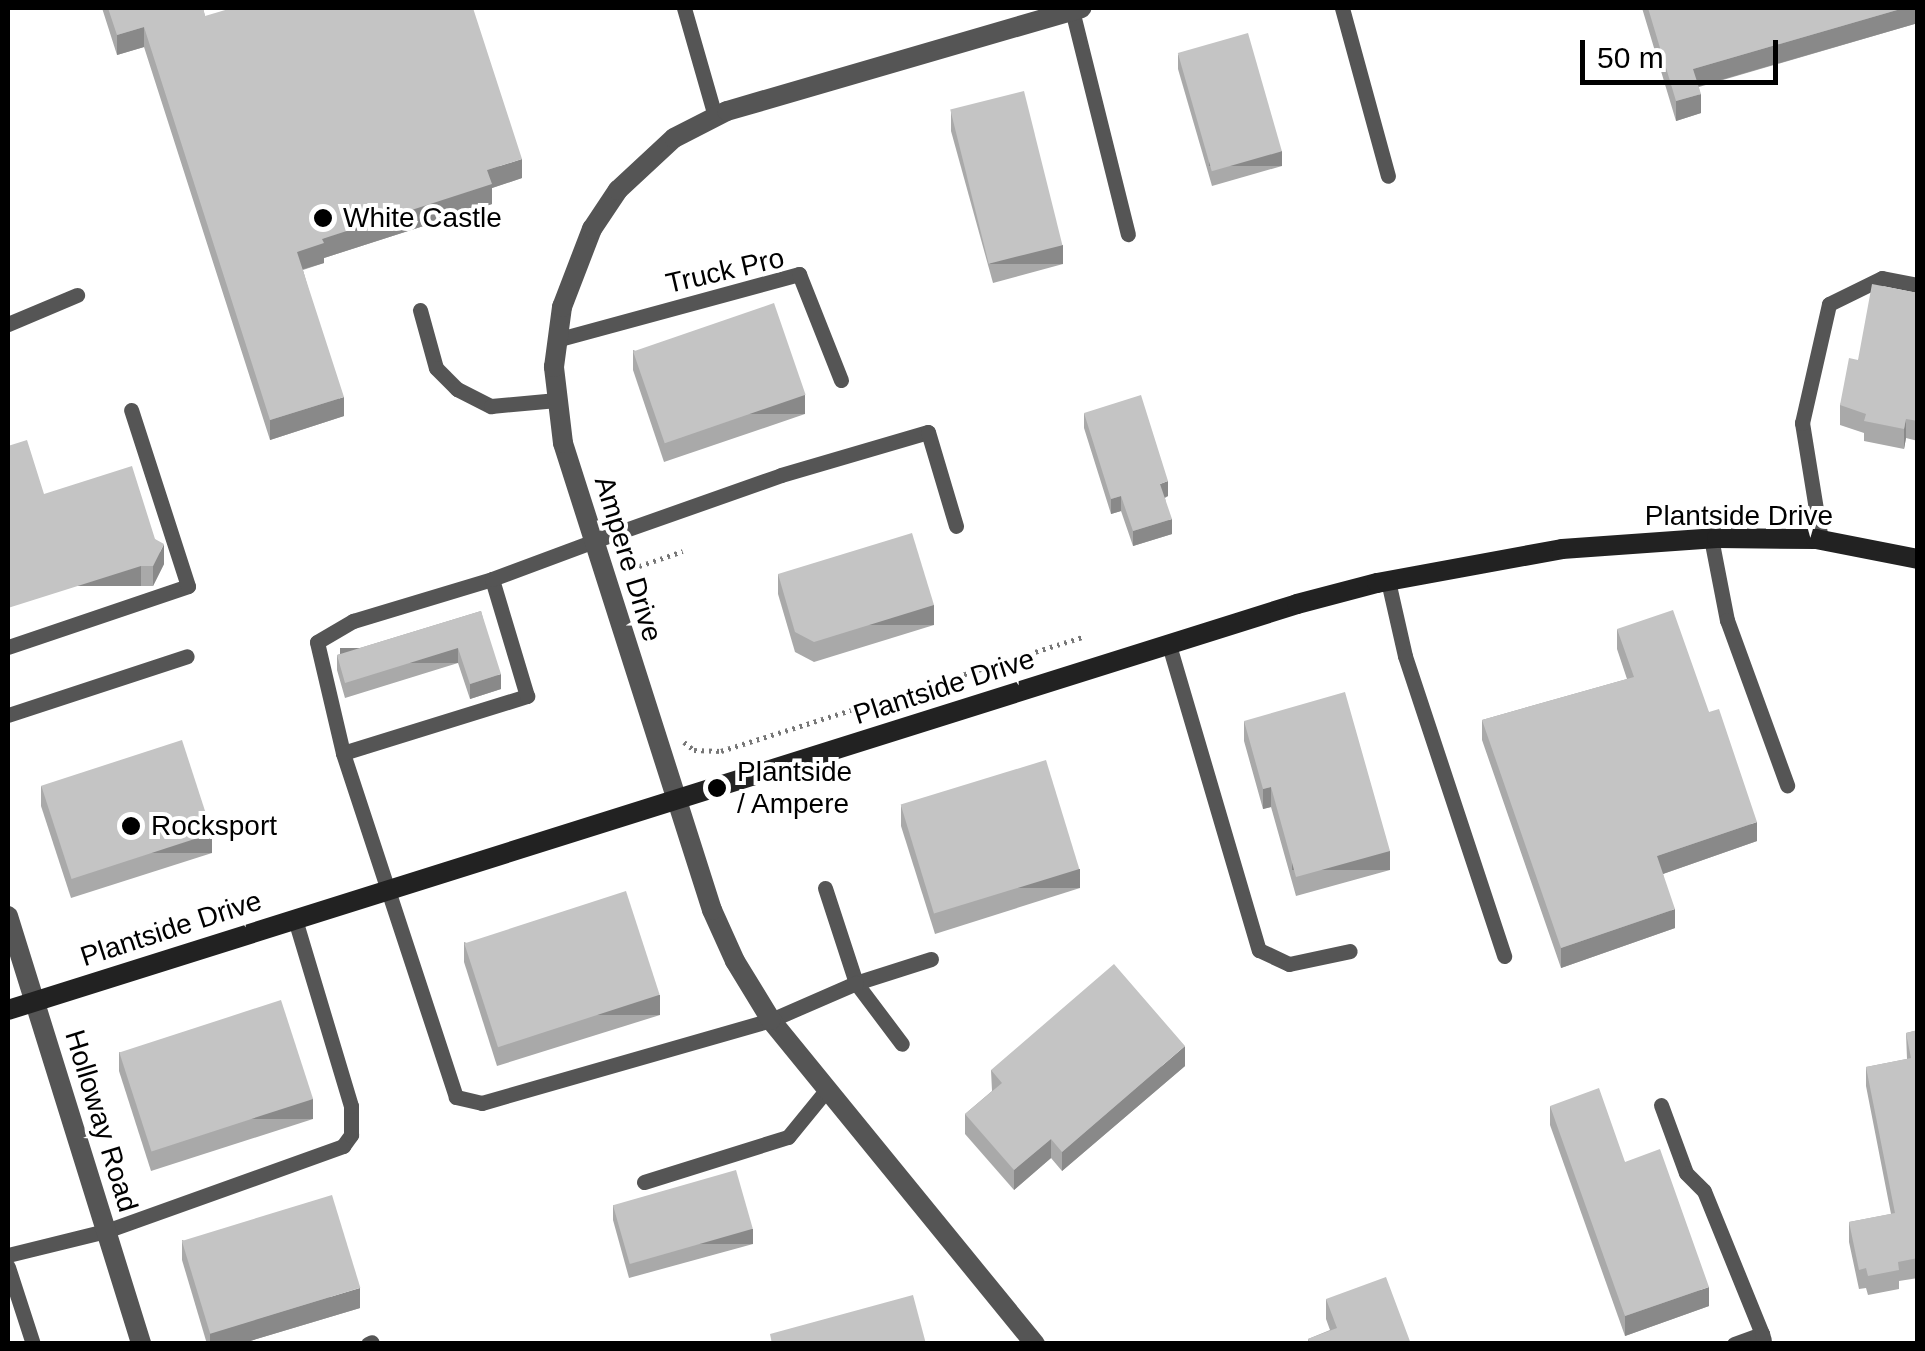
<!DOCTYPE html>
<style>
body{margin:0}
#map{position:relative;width:1925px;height:1351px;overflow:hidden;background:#fff;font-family:Arial,sans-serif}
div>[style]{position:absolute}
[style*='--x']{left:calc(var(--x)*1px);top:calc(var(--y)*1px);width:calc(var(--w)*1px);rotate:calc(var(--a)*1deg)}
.path>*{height:5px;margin-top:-2.5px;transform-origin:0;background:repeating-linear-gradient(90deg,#777 0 2.5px,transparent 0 7.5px)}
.lane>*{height:15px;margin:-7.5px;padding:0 7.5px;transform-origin:7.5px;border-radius:7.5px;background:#555}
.street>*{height:20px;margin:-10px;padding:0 10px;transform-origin:10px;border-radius:10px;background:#555}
.secondary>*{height:20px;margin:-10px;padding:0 10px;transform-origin:10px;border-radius:10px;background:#222}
.wall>*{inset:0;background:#a9a9a9}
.shaded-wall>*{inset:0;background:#898989;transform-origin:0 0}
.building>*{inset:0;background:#c4c4c4;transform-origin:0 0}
.dots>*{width:28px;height:28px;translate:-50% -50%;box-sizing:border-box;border:5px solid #fff;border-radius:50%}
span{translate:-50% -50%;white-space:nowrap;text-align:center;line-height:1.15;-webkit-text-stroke:8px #fff;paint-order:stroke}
.poi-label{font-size:28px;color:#000}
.left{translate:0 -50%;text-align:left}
.street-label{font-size:28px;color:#000}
.frame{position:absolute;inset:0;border:10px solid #000;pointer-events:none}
.scale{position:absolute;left:1580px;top:40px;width:198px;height:45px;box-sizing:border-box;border:5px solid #000;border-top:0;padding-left:12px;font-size:30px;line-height:35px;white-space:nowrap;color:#000;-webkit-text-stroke:8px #fff;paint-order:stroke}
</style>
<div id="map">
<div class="path">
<i style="--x:625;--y:571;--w:61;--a:-19"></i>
<i style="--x:684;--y:742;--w:13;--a:39"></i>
<i style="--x:694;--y:750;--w:27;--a:2"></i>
<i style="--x:721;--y:751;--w:382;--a:-17.5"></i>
</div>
<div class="lane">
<i style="--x:684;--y:8;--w:112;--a:74"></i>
<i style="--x:1342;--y:8;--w:174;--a:74.7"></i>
<i style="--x:1072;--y:10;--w:231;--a:76"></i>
<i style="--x:420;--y:310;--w:60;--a:74.6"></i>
<i style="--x:436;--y:368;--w:30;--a:45"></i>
<i style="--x:457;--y:389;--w:38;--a:27"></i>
<i style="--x:491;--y:406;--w:66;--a:-5.2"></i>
<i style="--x:8;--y:324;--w:75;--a:-22.8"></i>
<i style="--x:556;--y:340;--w:252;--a:-15.2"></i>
<i style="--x:799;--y:274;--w:114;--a:68.4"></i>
<i style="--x:1711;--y:538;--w:84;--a:79"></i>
<i style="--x:1727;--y:620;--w:176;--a:70"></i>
<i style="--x:1821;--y:540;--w:119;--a:-99.2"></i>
<i style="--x:1802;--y:423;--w:122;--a:-77.2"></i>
<i style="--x:1829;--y:304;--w:59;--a:-26.1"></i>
<i style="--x:1882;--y:278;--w:37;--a:11"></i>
<i style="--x:1388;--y:581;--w:77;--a:77.2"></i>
<i style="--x:1405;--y:656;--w:316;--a:71.7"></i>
<i style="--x:1169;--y:645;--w:318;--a:73.6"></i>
<i style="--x:1259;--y:950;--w:33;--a:25"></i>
<i style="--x:1289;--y:964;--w:62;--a:-12"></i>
<i style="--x:8;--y:647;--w:190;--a:-18.7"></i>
<i style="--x:188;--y:586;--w:185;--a:-107.9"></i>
<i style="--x:8;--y:715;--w:188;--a:-18.2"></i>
<i style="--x:343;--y:753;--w:114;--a:-103.2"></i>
<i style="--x:317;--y:642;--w:42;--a:-30.3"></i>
<i style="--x:353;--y:621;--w:145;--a:-16.8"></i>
<i style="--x:825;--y:888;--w:100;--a:71.9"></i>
<i style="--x:856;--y:983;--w:76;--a:53"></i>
<i style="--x:931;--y:959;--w:79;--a:162.3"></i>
<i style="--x:856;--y:983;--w:93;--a:156.5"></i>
<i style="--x:771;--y:1020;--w:301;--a:164"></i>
<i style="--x:482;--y:1103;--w:27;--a:-167"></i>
<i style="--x:456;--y:1097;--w:362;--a:-108.2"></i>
<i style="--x:343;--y:753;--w:193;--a:-17.2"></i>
<i style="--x:527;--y:696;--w:122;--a:-106.7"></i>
<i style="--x:492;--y:579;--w:109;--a:-20.4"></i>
<i style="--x:594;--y:541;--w:198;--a:-19.4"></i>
<i style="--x:781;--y:475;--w:153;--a:-16.3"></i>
<i style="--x:928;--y:432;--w:98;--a:73.4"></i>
<i style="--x:1661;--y:1105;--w:72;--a:69.8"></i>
<i style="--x:1686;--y:1173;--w:25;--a:45"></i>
<i style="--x:1704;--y:1191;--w:154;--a:67.9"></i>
<i style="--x:644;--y:1182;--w:151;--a:-17.4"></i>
<i style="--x:788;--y:1137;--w:63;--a:-50.8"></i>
<i style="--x:8;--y:1255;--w:101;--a:-13.8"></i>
<i style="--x:106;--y:1231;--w:252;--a:-19.7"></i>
<i style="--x:343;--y:1146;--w:14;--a:-54"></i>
<i style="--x:351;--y:1135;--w:29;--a:-90"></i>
<i style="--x:351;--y:1106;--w:195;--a:-106.7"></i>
<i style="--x:8;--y:1267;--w:81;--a:72"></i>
<i style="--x:368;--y:1344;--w:4;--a:-27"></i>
<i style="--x:1734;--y:1344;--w:30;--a:-20"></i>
<i style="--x:1762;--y:1334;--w:6;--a:72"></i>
</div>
<div class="street">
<i style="--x:8;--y:916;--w:448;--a:72.7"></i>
<i style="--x:1035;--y:1344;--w:418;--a:-129.2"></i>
<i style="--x:771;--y:1020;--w:69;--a:-121.4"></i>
<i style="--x:735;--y:961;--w:56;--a:-114.3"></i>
<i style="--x:712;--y:910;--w:490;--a:-107.7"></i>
<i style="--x:563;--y:443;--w:77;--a:-96.8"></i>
<i style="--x:554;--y:367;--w:61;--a:-82.4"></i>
<i style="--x:562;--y:307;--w:84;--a:-69"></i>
<i style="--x:592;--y:229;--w:47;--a:-56.3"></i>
<i style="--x:618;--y:190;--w:76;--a:-42.9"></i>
<i style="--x:674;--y:138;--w:59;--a:-27"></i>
<i style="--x:727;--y:111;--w:369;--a:-16.2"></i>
</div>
<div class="secondary">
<i style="--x:8;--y:1010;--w:1351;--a:-17.48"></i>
<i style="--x:1297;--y:604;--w:83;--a:-14.7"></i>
<i style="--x:1377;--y:583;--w:188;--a:-10.4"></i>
<i style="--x:1562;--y:549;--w:155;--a:-4.1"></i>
<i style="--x:1717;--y:538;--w:99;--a:0.6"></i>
<i style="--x:1816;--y:539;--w:104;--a:11.1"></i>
</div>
<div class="wall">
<i style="clip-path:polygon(102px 8px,203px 8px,205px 16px,522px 178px,492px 188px,492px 204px,324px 258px,324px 263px,303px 270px,344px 416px,270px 440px,144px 47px,117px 55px)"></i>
<i style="clip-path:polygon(1642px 8px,1918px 8px,1918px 23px,1699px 87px,1701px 113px,1676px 121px)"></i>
<i style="clip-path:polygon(1178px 54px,1282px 166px,1212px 186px,1178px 69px)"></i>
<i style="clip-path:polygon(951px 111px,1063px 264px,993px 283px,951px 131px)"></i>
<i style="clip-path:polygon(1918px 293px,1918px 441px,1906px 438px,1904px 449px,1864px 441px,1864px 433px,1840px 425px,1840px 405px,1858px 360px)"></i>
<i style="clip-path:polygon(633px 350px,805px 414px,664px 462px,633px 370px)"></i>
<i style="clip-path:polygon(1084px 413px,1168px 496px,1165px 498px,1172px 534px,1133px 546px,1121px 511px,1111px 514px,1084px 428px)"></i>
<i style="clip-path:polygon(44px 494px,155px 539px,164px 564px,153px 586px,141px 586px)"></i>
<i style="clip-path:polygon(778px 574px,934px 625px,814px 662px,795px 652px,778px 594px)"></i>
<i style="clip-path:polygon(481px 611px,501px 689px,470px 699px,458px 663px,345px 698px,337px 670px,337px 655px)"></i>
<i style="clip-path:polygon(1617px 629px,1709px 712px,1757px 841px,1663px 874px,1675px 928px,1561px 968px,1482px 740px,1482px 720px,1627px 679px,1617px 649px)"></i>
<i style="clip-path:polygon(1244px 721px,1390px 870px,1296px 896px,1271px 807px,1263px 809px,1244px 741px)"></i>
<i style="clip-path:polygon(41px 786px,212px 853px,71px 898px,41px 806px)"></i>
<i style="clip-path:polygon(901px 806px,1080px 888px,935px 934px,901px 826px)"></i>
<i style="clip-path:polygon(464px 942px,660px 1015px,497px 1066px,464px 962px)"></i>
<i style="clip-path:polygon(1918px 1030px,1918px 1278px,1899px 1281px,1899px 1289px,1868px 1295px,1866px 1288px,1859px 1289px,1849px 1242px,1849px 1222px,1891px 1214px,1866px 1086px,1866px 1067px,1907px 1059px,1906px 1033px)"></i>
<i style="clip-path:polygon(119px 1052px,313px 1119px,151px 1171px,119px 1071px)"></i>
<i style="clip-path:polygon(1185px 1066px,1062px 1171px,1051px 1158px,1014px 1190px,965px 1134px,965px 1114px,992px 1091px,991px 1070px)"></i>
<i style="clip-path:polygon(1550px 1106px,1625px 1162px,1709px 1306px,1625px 1336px,1550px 1125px)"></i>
<i style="clip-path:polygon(613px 1205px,753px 1244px,629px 1278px,613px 1220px)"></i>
<i style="clip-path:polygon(182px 1240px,360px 1308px,240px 1344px,207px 1344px,182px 1260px)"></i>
<i style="clip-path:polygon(1326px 1299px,1411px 1344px,1308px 1344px,1308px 1339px,1330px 1330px,1326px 1319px)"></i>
</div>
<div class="shaded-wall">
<i style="clip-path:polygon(1904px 8px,1918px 8px,1918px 23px,1693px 88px,1693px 69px)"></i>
<i style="clip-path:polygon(144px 27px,144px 47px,117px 55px,117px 35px)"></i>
<i style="clip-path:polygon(1701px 94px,1701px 113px,1676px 121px,1676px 101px)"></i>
<i style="left:1282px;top:151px;width:15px;height:73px;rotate:90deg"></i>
<i style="clip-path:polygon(522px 159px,522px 178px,492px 188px,492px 204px,324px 258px,324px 263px,297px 271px,297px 252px,322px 239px,487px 170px)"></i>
<i style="left:1063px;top:245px;width:19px;height:73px;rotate:90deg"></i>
<i style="left:805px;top:395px;width:19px;height:149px;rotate:90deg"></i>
<i style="clip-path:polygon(344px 397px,344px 416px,270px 440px,270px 420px)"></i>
<i style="clip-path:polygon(1906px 419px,1906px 438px,1904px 449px,1904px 429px)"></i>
<i style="clip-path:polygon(1168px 481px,1168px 496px,1160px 499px,1160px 484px)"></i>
<i style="clip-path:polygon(1121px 496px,1121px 511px,1111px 514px,1111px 499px)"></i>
<i style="clip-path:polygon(1172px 519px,1172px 534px,1133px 546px,1133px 531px)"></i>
<i style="clip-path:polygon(164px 544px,164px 564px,153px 586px,153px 566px)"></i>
<i style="left:141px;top:566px;width:20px;height:139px;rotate:90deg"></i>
<i style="left:934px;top:605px;width:20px;height:126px;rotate:90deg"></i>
<i style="left:458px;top:648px;width:15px;height:118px;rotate:90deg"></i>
<i style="clip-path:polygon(501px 674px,501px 689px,470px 699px,470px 684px)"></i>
<i style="clip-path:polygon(1271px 787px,1271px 807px,1263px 809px,1263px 789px)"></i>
<i style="clip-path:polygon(1757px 822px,1757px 841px,1657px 876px,1657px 856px)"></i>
<i style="left:212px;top:833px;width:20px;height:148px;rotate:90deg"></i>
<i style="left:1390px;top:851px;width:19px;height:98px;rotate:90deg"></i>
<i style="left:1080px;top:869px;width:19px;height:152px;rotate:90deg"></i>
<i style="clip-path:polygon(1675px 909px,1675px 928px,1561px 968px,1561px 948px)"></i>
<i style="left:660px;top:995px;width:20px;height:171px;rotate:90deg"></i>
<i style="clip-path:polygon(1185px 1046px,1185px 1066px,1062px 1171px,1062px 1152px)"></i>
<i style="left:313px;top:1099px;width:20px;height:170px;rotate:90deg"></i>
<i style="clip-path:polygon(1051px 1139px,1051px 1158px,1014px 1190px,1014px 1170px)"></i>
<i style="left:753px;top:1229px;width:15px;height:129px;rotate:90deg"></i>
<i style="clip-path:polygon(1709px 1287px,1709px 1306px,1625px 1336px,1625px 1316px)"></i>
<i style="clip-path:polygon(360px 1288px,360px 1308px,240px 1344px,210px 1344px,210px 1333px)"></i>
</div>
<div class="building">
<i style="clip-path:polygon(108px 8px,203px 8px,205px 16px,232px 8px,473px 8px,522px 159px,487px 170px,492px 184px,322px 239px,324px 243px,297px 252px,344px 397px,270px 420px,144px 27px,117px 35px)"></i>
<i style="clip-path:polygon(1648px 8px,1904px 8px,1693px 69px,1701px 94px,1676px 101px)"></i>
<i style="left:1248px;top:33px;width:123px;height:73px;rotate:74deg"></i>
<i style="left:1024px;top:91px;width:159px;height:76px;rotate:76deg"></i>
<i style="clip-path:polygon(1872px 284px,1918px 293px,1918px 421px,1906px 419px,1904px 429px,1864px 421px,1866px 414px,1840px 405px,1849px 358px,1858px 360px)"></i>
<i style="left:774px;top:303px;width:97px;height:149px;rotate:71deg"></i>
<i style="clip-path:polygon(1141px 395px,1168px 481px,1160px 484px,1172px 519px,1133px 531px,1121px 496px,1111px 499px,1084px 413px)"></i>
<i style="clip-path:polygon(27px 440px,44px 494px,132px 466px,155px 539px,164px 544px,153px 566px,141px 566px,8px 608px,8px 446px)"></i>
<i style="clip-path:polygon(912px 533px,934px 605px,814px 642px,795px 632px,778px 574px)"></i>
<i style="clip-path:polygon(1673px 610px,1709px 712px,1719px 709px,1757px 822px,1657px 856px,1675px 909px,1561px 948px,1482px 720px,1634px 677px,1617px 629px)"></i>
<i style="clip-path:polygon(481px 611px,501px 674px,470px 684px,458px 648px,345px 683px,337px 655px)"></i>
<i style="clip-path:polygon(1345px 692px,1390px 851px,1296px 877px,1271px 787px,1263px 789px,1244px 721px)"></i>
<i style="left:182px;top:740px;width:98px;height:148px;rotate:72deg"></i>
<i style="left:1046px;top:760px;width:114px;height:152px;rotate:73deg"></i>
<i style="left:626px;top:891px;width:109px;height:170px;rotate:72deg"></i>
<i style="clip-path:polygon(1114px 964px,1185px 1046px,1062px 1152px,1051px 1139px,1014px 1170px,965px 1114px,1002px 1083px,991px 1070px)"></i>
<i style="left:281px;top:1000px;width:104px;height:170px;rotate:72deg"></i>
<i style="clip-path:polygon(1918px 1030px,1918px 1258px,1898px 1262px,1899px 1270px,1868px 1276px,1866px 1268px,1859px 1270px,1849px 1222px,1895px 1213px,1866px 1067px,1911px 1058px,1906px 1033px)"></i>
<i style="clip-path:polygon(1599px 1088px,1625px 1162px,1660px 1149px,1709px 1287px,1625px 1316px,1550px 1106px)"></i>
<i style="left:736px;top:1170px;width:61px;height:128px;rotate:74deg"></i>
<i style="left:332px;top:1195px;width:97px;height:157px;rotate:73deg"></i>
<i style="clip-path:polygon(1386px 1277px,1411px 1344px,1310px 1344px,1308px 1339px,1337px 1328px,1326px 1299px)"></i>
<i style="clip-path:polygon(913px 1295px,926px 1344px,772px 1344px,770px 1334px)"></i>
</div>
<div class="dots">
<i style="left:323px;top:218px;background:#000"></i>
<i style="left:717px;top:788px;background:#000"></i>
<i style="left:131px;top:826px;background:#000"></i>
</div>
<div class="poi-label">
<span class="left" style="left:343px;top:218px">White Castle</span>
<span class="left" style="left:737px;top:788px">Plantside<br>/ Ampere</span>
<span class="left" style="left:151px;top:826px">Rocksport</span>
</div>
<div class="street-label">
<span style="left:725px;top:271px;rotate:-13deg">Truck Pro</span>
<span style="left:1739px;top:516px">Plantside Drive</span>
<span style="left:628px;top:559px;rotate:73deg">Ampere Drive</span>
<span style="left:944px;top:687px;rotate:-18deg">Plantside Drive</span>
<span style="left:171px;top:929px;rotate:-18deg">Plantside Drive</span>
<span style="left:101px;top:1121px;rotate:73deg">Holloway Road</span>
</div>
<div class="frame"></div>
<div class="scale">50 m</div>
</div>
